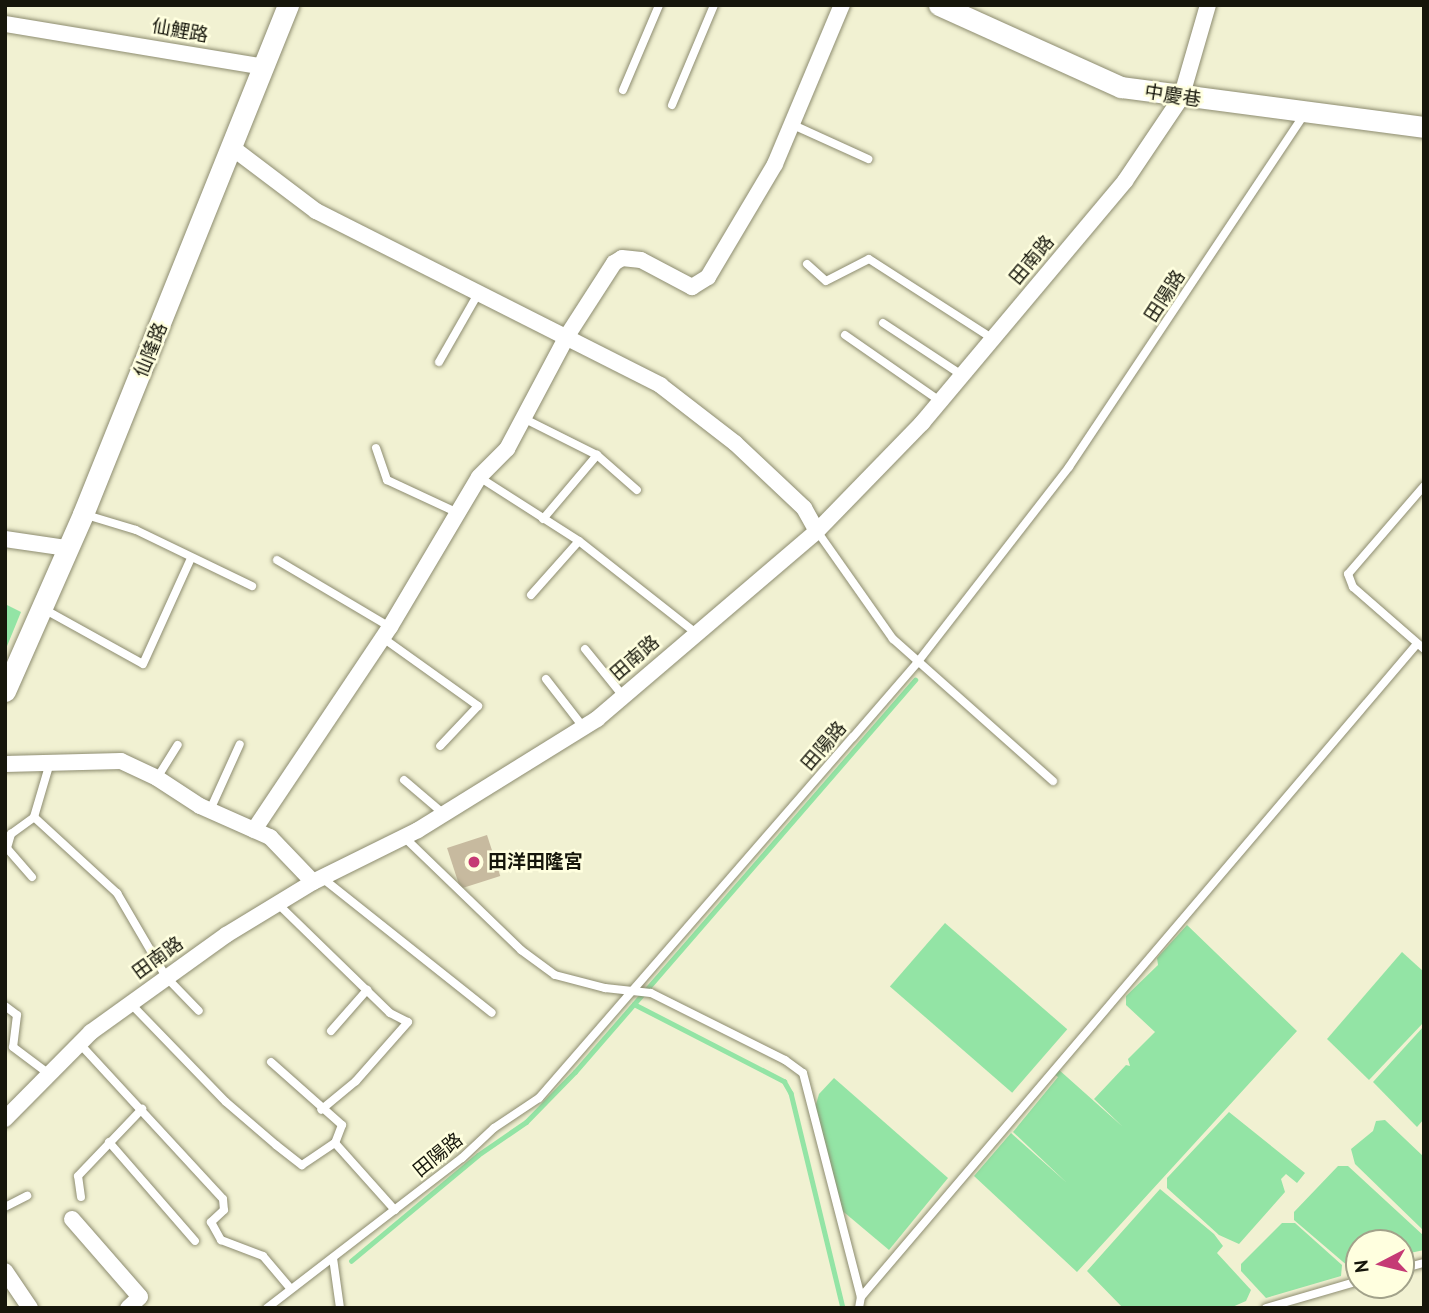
<!DOCTYPE html>
<meta charset="utf-8">
<style>
body{margin:0}
#map{position:relative;width:1429px;height:1313px;overflow:hidden;background:#f1f1d2;font-family:"PT Sans","Noto Sans TC",sans-serif}
div>[style]{position:absolute}
[style*='--x']{left:calc(var(--x)*1px);top:calc(var(--y)*1px);width:calc(var(--w)*1px);rotate:calc(var(--a)*1deg)}
.water>*{inset:0;background:#93e4a5;transform-origin:0 0}
.stream>*{height:4.5px;margin:-2.25px;padding:0 2.25px;transform-origin:2.25px;border-radius:2.25px;background:#93e4a5}
.building>*{inset:0;background:#c7ba9f;transform-origin:0 0}
.roads{filter:drop-shadow(0 0 2px #8d8c70) drop-shadow(0 0 2px #8d8c70)}
.lane>*{height:8px;margin:-4px;padding:0 4px;transform-origin:4px;border-radius:4px;background:#fff}
.street>*{height:16px;margin:-8px;padding:0 8px;transform-origin:8px;border-radius:8px;background:#fff}
.secondary>*{height:21px;margin:-10.5px;padding:0 10.5px;transform-origin:10.5px;border-radius:10.5px;background:#fff}
.dots>*{width:19px;height:19px;translate:-50% -50%;box-sizing:border-box;border:4px solid #ffffdf;border-radius:50%}
span{translate:-50% -50%;white-space:nowrap;text-align:center;line-height:1.15;-webkit-text-stroke:5px #ffffdf;paint-order:stroke}
.street-label{font-size:19px;color:#16160b}
.poi-label{font-size:19px;color:#16160b;font-weight:700}
.left{translate:0 -50%;text-align:left}
.frame{position:absolute;inset:0;border:7px solid #16160b;pointer-events:none}
.north{position:absolute;left:1345px;top:1229px;width:70px;height:70px;box-sizing:border-box;background:#ffffdf;border:2px solid #a2a28a;border-radius:50%;rotate:263deg;font-size:19px;font-weight:700;line-height:28px;text-align:center;color:#16160b}
.north::after{content:'';display:block;margin:auto;width:24px;height:32px;background:#c53b75;clip-path:polygon(50% 0,100% 100%,50% 72%,0 100%)}
</style>
<div id="map">
<div class="water">
<i style="clip-path:polygon(5px 604px,21px 612px,5px 651px)"></i>
<i style="left:945px;top:923px;width:162px;height:84px;rotate:41deg"></i>
<i style="clip-path:polygon(1187px 925px,1297px 1031px,1077px 1272px,974px 1176px,1011px 1133px,1067px 1183px,1013px 1132px,1058px 1077px,1054px 1074px,1058px 1069px,1123px 1127px,1094px 1099px,1126px 1065px,1130px 1066px,1128px 1059px,1155px 1032px,1126px 1005px,1126px 996px,1158px 965px,1157px 958px)"></i>
<i style="clip-path:polygon(1402px 952px,1424px 972px,1424px 1022px,1369px 1080px,1327px 1039px)"></i>
<i style="clip-path:polygon(1424px 1026px,1424px 1119px,1417px 1127px,1373px 1082px)"></i>
<i style="clip-path:polygon(834px 1078px,948px 1178px,889px 1250px,839px 1208px,814px 1111px,819px 1094px)"></i>
<i style="clip-path:polygon(1229px 1112px,1305px 1173px,1297px 1183px,1286px 1174px,1281px 1179px,1285px 1192px,1239px 1244px,1219px 1235px,1167px 1188px,1167px 1178px)"></i>
<i style="clip-path:polygon(1385px 1120px,1424px 1157px,1424px 1231px,1355px 1164px,1351px 1149px,1373px 1131px,1376px 1121px)"></i>
<i style="clip-path:polygon(1338px 1166px,1348px 1166px,1424px 1236px,1424px 1250px,1401px 1255px,1401px 1243px,1359px 1243px,1359px 1265px,1349px 1267px,1294px 1220px,1294px 1212px)"></i>
<i style="clip-path:polygon(1160px 1189px,1214px 1234px,1223px 1246px,1217px 1253px,1251px 1290px,1246px 1301px,1230px 1308px,1123px 1308px,1087px 1271px)"></i>
<i style="clip-path:polygon(1282px 1223px,1295px 1223px,1342px 1265px,1341px 1276px,1266px 1298px,1241px 1271px,1241px 1264px)"></i>
</div>
<div class="stream">
<i style="--x:634;--y:1004;--w:169;--a:27.2"></i>
<i style="--x:784;--y:1081;--w:14;--a:60"></i>
<i style="--x:791;--y:1093;--w:221;--a:76.4"></i>
<i style="--x:351;--y:1261;--w:165;--a:-39.8"></i>
<i style="--x:478;--y:1155;--w:58;--a:-34.5"></i>
<i style="--x:526;--y:1122;--w:70;--a:-45.6"></i>
<i style="--x:575;--y:1072;--w:519;--a:-49.06"></i>
</div>
<div class="building">
<i style="left:487px;top:835px;width:43px;height:42px;rotate:72deg"></i>
</div>
<div class="roads">
<div class="lane">
<i style="--x:623;--y:90;--w:92;--a:-67"></i>
<i style="--x:672;--y:105;--w:108;--a:-67.2"></i>
<i style="--x:791;--y:124;--w:85;--a:24.4"></i>
<i style="--x:807;--y:264;--w:25;--a:42"></i>
<i style="--x:826;--y:281;--w:48;--a:-27.1"></i>
<i style="--x:869;--y:259;--w:148;--a:32.8"></i>
<i style="--x:883;--y:323;--w:95;--a:33.4"></i>
<i style="--x:845;--y:335;--w:116;--a:34.8"></i>
<i style="--x:439;--y:362;--w:78;--a:-60.2"></i>
<i style="--x:525;--y:419;--w:80;--a:26.6"></i>
<i style="--x:597;--y:455;--w:53;--a:41.2"></i>
<i style="--x:376;--y:448;--w:34;--a:71"></i>
<i style="--x:387;--y:480;--w:78;--a:24.9"></i>
<i style="--x:479;--y:477;--w:119;--a:32.6"></i>
<i style="--x:579;--y:541;--w:149;--a:38.2"></i>
<i style="--x:1424;--y:486;--w:116;--a:130.8"></i>
<i style="--x:1348;--y:574;--w:14;--a:69"></i>
<i style="--x:1353;--y:587;--w:94;--a:41.1"></i>
<i style="--x:83;--y:514;--w:55;--a:16.8"></i>
<i style="--x:136;--y:530;--w:129;--a:25.8"></i>
<i style="--x:543;--y:519;--w:84;--a:-49.8"></i>
<i style="--x:817;--y:531;--w:132;--a:54.9"></i>
<i style="--x:893;--y:639;--w:214;--a:41.6"></i>
<i style="--x:277;--y:560;--w:131;--a:30.7"></i>
<i style="--x:531;--y:595;--w:72;--a:-48.4"></i>
<i style="--x:42;--y:608;--w:115;--a:29"></i>
<i style="--x:143;--y:664;--w:116;--a:-65.6"></i>
<i style="--x:383;--y:638;--w:117;--a:35.6"></i>
<i style="--x:478;--y:706;--w:55;--a:133.5"></i>
<i style="--x:585;--y:649;--w:60;--a:51"></i>
<i style="--x:546;--y:679;--w:62;--a:52.2"></i>
<i style="--x:157;--y:778;--w:39;--a:-58"></i>
<i style="--x:404;--y:780;--w:52;--a:40.4"></i>
<i style="--x:210;--y:810;--w:72;--a:-65.6"></i>
<i style="--x:34;--y:817;--w:113;--a:42.5"></i>
<i style="--x:117;--y:893;--w:97;--a:59.7"></i>
<i style="--x:166;--y:977;--w:47;--a:45.9"></i>
<i style="--x:404;--y:837;--w:163;--a:44"></i>
<i style="--x:521;--y:950;--w:42;--a:36.3"></i>
<i style="--x:555;--y:975;--w:52;--a:14.6"></i>
<i style="--x:605;--y:988;--w:46;--a:6.2"></i>
<i style="--x:651;--y:993;--w:150;--a:26.6"></i>
<i style="--x:785;--y:1060;--w:22;--a:36"></i>
<i style="--x:803;--y:1073;--w:231;--a:75.5"></i>
<i style="--x:32;--y:877;--w:38;--a:-131"></i>
<i style="--x:7;--y:848;--w:15;--a:-74"></i>
<i style="--x:11;--y:834;--w:29;--a:-36"></i>
<i style="--x:34;--y:817;--w:53;--a:-73.6"></i>
<i style="--x:321;--y:877;--w:218;--a:38.5"></i>
<i style="--x:279;--y:905;--w:155;--a:44.2"></i>
<i style="--x:390;--y:1013;--w:20;--a:27"></i>
<i style="--x:408;--y:1022;--w:79;--a:131.4"></i>
<i style="--x:356;--y:1081;--w:45;--a:140.4"></i>
<i style="--x:131;--y:1004;--w:136;--a:45.9"></i>
<i style="--x:226;--y:1102;--w:66;--a:40.7"></i>
<i style="--x:276;--y:1145;--w:33;--a:38"></i>
<i style="--x:302;--y:1165;--w:40;--a:-34"></i>
<i style="--x:335;--y:1143;--w:90;--a:48.2"></i>
<i style="--x:5;--y:1006;--w:15;--a:37"></i>
<i style="--x:17;--y:1015;--w:32;--a:97"></i>
<i style="--x:13;--y:1047;--w:45;--a:36.9"></i>
<i style="--x:331;--y:1031;--w:55;--a:-48.7"></i>
<i style="--x:79;--y:1043;--w:212;--a:47.3"></i>
<i style="--x:223;--y:1199;--w:11;--a:85"></i>
<i style="--x:224;--y:1210;--w:18;--a:137"></i>
<i style="--x:211;--y:1222;--w:21;--a:61"></i>
<i style="--x:221;--y:1240;--w:45;--a:20.9"></i>
<i style="--x:263;--y:1256;--w:43;--a:49.7"></i>
<i style="--x:271;--y:1062;--w:95;--a:41.6"></i>
<i style="--x:342;--y:1125;--w:19;--a:111"></i>
<i style="--x:109;--y:1142;--w:131;--a:49"></i>
<i style="--x:81;--y:1197;--w:21;--a:-98"></i>
<i style="--x:78;--y:1176;--w:93;--a:-46.3"></i>
<i style="--x:5;--y:1207;--w:25;--a:-27"></i>
<i style="--x:333;--y:1258;--w:50;--a:82"></i>
<i style="--x:1401;--y:1269;--w:24;--a:-15"></i>
<i style="--x:267;--y:1308;--w:246;--a:-37.6"></i>
<i style="--x:462;--y:1158;--w:44;--a:-43.2"></i>
<i style="--x:494;--y:1128;--w:54;--a:-33.7"></i>
<i style="--x:539;--y:1098;--w:478;--a:-49"></i>
<i style="--x:853;--y:737;--w:98;--a:-49.1"></i>
<i style="--x:917;--y:663;--w:248;--a:-52.2"></i>
<i style="--x:1069;--y:467;--w:424;--a:-56.3"></i>
<i style="--x:859;--y:1308;--w:11;--a:-80"></i>
<i style="--x:861;--y:1297;--w:858;--a:-49.59"></i>
<i style="--x:1266;--y:1308;--w:97;--a:-16.2"></i>
</div>
<div class="street">
<i style="--x:5;--y:24;--w:263;--a:9.4"></i>
<i style="--x:234;--y:149;--w:103;--a:37.1"></i>
<i style="--x:316;--y:211;--w:386;--a:26.8"></i>
<i style="--x:660;--y:385;--w:95;--a:37.7"></i>
<i style="--x:735;--y:443;--w:95;--a:43.3"></i>
<i style="--x:804;--y:508;--w:26;--a:61"></i>
<i style="--x:5;--y:539;--w:63;--a:8.3"></i>
<i style="--x:5;--y:764;--w:116;--a:-1.5"></i>
<i style="--x:121;--y:761;--w:40;--a:25"></i>
<i style="--x:157;--y:778;--w:51;--a:33.1"></i>
<i style="--x:200;--y:806;--w:77;--a:23.9"></i>
<i style="--x:270;--y:837;--w:62;--a:46.3"></i>
<i style="--x:254;--y:830;--w:244;--a:-56.2"></i>
<i style="--x:390;--y:627;--w:174;--a:-59.3"></i>
<i style="--x:479;--y:477;--w:40;--a:-45"></i>
<i style="--x:507;--y:449;--w:128;--a:-62"></i>
<i style="--x:567;--y:336;--w:87;--a:-57.2"></i>
<i style="--x:614;--y:263;--w:9;--a:-32"></i>
<i style="--x:622;--y:258;--w:19;--a:6"></i>
<i style="--x:641;--y:260;--w:58;--a:27.9"></i>
<i style="--x:692;--y:287;--w:19;--a:-32"></i>
<i style="--x:708;--y:277;--w:131;--a:-59.3"></i>
<i style="--x:775;--y:164;--w:173;--a:-67.2"></i>
<i style="--x:5;--y:1119;--w:122;--a:-45.3"></i>
<i style="--x:91;--y:1032;--w:166;--a:-35.7"></i>
<i style="--x:226;--y:935;--w:102;--a:-31.3"></i>
<i style="--x:313;--y:882;--w:117;--a:-26.3"></i>
<i style="--x:418;--y:830;--w:211;--a:-31.8"></i>
<i style="--x:597;--y:719;--w:289;--a:-40.5"></i>
<i style="--x:817;--y:531;--w:151;--a:-45.8"></i>
<i style="--x:922;--y:423;--w:316;--a:-50"></i>
<i style="--x:1125;--y:181;--w:100;--a:-56"></i>
<i style="--x:1181;--y:98;--w:97;--a:-73.8"></i>
<i style="--x:72;--y:1219;--w:103;--a:48.9"></i>
<i style="--x:140;--y:1297;--w:16;--a:137"></i>
<i style="--x:5;--y:1271;--w:45;--a:56"></i>
</div>
<div class="secondary">
<i style="--x:939;--y:5;--w:200;--a:24.3"></i>
<i style="--x:1121;--y:87;--w:306;--a:7.5"></i>
<i style="--x:5;--y:691;--w:193;--a:-66.2"></i>
<i style="--x:83;--y:514;--w:549;--a:-68.06"></i>
</div>
</div>
<div class="dots">
<i style="left:474px;top:862px;background:#c53b75"></i>
</div>
<div class="street-label">
<span style="left:180px;top:31px;rotate:10deg">仙鯉路</span>
<span style="left:1173px;top:96px;rotate:9deg">中慶巷</span>
<span style="left:1032px;top:260px;rotate:-50deg">田南路</span>
<span style="left:1165px;top:296px;rotate:-57deg">田陽路</span>
<span style="left:151px;top:350px;rotate:-68deg">仙隆路</span>
<span style="left:635px;top:658px;rotate:-41deg">田南路</span>
<span style="left:824px;top:746px;rotate:-49deg">田陽路</span>
<span style="left:158px;top:958px;rotate:-36deg">田南路</span>
<span style="left:438px;top:1155px;rotate:-39deg">田陽路</span>
</div>
<div class="poi-label">
<span class="left" style="left:488px;top:862px">田洋田隆宮</span>
</div>
<div class="frame"></div>
<div class="north">N</div>
</div>
